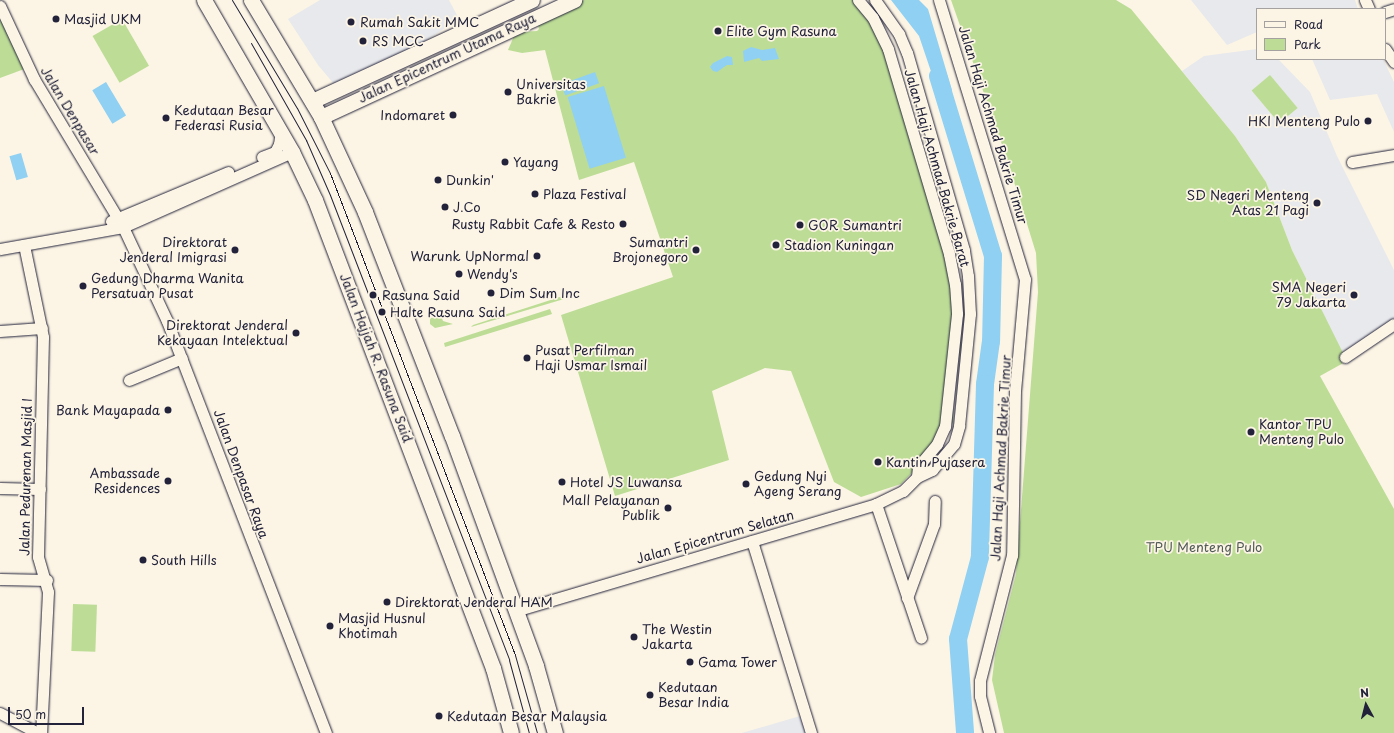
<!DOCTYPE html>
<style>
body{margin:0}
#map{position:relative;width:1394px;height:733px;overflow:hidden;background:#fcf5e5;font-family:"Playpen Sans",sans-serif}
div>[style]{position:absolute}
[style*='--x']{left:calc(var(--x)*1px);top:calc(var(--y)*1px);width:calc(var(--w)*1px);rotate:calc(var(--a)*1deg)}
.built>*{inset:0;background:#e8e9ec}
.green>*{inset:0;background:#bddd96;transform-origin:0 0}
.water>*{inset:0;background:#90d0f2;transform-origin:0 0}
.river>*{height:18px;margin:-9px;padding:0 9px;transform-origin:9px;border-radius:9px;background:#90d0f2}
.roads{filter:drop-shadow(0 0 1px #22223b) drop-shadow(0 0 1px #22223b)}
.minor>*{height:11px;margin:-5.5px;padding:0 5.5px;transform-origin:5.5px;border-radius:5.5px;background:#fcf5e5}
.major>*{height:15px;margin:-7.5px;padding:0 7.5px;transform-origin:7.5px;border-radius:7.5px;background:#fcf5e5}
.tram>*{height:1px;margin:-0.5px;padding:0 0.5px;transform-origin:0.5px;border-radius:0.5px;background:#22223b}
.dots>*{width:11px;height:11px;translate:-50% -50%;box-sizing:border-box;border:2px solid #fcf5e5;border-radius:50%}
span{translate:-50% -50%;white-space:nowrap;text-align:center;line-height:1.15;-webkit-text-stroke:3.5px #fcf5e5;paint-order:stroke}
.poi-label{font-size:13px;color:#22223b}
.left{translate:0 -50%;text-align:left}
.right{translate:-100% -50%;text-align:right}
.street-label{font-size:13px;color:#22223b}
.park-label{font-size:13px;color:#505a56}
.legend{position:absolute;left:1256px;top:8px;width:130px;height:52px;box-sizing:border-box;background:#fcf5e5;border:1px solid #a5a1a1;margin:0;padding:5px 7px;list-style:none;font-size:12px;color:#22223b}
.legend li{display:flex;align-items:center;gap:8px;height:20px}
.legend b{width:20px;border:1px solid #a5a1a1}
.north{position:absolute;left:1346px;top:685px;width:40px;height:40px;-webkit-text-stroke:3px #fcf5e5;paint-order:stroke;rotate:353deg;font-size:11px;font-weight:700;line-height:16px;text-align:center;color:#22223b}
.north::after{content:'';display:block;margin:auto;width:14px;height:18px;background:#22223b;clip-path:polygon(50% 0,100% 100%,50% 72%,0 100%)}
.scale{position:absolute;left:8px;top:707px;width:76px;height:18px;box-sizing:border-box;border:2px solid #22223b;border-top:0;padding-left:5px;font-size:12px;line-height:14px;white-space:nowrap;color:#22223b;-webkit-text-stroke:3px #fcf5e5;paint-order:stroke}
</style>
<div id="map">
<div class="built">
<i style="clip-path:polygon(320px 0,449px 0,459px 19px,419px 45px,334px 84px,318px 65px,288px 19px)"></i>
<i style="clip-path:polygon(1191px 0,1355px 0,1358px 9px,1257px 9px,1257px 32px,1227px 45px)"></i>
<i style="clip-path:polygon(1257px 49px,1257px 59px,1278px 59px,1310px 92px,1337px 156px,1394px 270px,1394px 320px,1342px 352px,1292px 250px,1266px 182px,1235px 136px,1182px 71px,1204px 56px)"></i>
<i style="clip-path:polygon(1312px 59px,1383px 59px,1394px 82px,1394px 132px,1377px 94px,1330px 100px)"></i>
<i style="clip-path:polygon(800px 716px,806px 733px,742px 733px)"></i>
</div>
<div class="green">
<i style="clip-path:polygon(584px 0,857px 0,884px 27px,958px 270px,961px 346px,953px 390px,953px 422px,935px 449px,901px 484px,861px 497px,834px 482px,791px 371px,765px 368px,712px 391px,729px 460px,615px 496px,561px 315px,673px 277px,634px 162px,579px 180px,545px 50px,522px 53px,508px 50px,514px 36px,520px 32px,537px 31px,539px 29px,537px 21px)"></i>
<i style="clip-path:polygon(951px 0,1116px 0,1131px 9px,1235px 136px,1266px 182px,1292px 250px,1347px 361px,1320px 376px,1394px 509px,1394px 733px,1004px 733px,992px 680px,995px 655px,1016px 574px,1038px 292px,1036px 253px,1007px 159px)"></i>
<i style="clip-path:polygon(0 15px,27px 68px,0 78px)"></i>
<i style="left:122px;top:19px;width:54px;height:34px;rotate:60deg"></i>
<i style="left:1270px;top:75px;width:43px;height:24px;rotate:50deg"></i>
<i style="clip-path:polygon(563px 296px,564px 299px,471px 327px,473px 325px)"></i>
<i style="clip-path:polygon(550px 309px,552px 314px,445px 347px,444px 343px)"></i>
<i style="clip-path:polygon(441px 316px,443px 321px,453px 324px,435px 328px,430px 324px,430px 318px)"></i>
<i style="left:73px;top:604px;width:24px;height:47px;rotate:2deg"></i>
</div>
<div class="water">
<i style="clip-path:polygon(891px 0,919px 0,928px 9px,952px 90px,942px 104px,919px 36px)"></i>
<i style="clip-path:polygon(751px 47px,762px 50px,775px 48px,779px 59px,762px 61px,759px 58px,744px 62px,743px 51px)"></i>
<i style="clip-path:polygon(727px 56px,732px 57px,733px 65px,727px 65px,717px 72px,713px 71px,710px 67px,713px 63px)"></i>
<i style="left:595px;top:72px;width:12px;height:36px;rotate:70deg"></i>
<i style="left:106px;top:82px;width:39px;height:16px;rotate:59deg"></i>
<i style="left:604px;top:86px;width:75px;height:38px;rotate:73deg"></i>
<i style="left:21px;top:153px;width:25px;height:12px;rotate:74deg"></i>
</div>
<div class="river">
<i style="--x:938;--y:76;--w:188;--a:73"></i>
<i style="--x:993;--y:256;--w:85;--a:91.3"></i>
<i style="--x:991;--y:341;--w:43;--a:97.9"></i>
<i style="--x:985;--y:384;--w:173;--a:91.7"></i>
<i style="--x:980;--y:557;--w:85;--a:105"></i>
<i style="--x:958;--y:639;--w:94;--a:85.7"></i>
</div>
<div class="roads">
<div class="minor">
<i style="--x:858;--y:0;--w:23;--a:50"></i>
<i style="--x:873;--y:18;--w:34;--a:64"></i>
<i style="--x:888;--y:49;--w:214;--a:73.4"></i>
<i style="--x:949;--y:254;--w:31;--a:79"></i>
<i style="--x:955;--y:284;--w:30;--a:86"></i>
<i style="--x:957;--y:314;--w:113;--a:96.1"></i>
<i style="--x:945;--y:426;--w:20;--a:114"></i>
<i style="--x:937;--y:444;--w:30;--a:130"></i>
<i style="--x:918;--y:467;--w:10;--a:96"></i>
<i style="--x:939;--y:0;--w:292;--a:72.9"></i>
<i style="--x:1025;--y:279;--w:112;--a:95.1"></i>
<i style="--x:1015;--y:391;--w:164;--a:91"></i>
<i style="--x:1012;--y:555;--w:130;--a:104.3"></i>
<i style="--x:980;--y:681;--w:15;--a:90"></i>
<i style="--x:980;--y:696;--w:38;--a:76"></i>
<i style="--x:1365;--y:0;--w:10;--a:66"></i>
<i style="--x:0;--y:6;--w:81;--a:65"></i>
<i style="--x:34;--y:79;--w:173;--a:59"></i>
<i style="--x:123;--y:227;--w:104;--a:64.9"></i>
<i style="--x:167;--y:321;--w:442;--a:68.9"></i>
<i style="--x:1385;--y:12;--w:9;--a:-18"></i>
<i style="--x:1385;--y:49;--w:16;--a:55"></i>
<i style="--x:262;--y:157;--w:14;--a:-21"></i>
<i style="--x:275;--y:152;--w:9;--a:-63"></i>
<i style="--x:279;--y:144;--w:12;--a:-81"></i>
<i style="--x:1352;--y:162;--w:43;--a:-9.5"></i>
<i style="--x:111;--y:221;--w:127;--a:-22.7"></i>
<i style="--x:24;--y:245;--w:94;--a:78.3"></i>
<i style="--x:43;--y:337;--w:220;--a:91.3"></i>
<i style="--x:38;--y:557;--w:36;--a:74"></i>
<i style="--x:48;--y:592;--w:141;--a:92.8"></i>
<i style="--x:0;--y:249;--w:125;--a:-10.1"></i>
<i style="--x:123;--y:227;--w:185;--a:-23.9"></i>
<i style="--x:0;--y:331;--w:42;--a:-4.1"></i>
<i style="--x:1345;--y:357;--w:59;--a:-34"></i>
<i style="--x:129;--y:380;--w:57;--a:-22.5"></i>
<i style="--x:0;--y:488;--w:40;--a:1.4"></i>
<i style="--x:876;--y:504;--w:141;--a:71.4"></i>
<i style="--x:752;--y:541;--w:201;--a:72.9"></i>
<i style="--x:0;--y:579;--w:47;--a:1.2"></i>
<i style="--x:907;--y:598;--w:79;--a:-70"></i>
<i style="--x:934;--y:524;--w:23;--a:-88"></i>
<i style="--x:515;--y:611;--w:377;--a:-16.5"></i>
<i style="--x:876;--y:504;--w:30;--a:-26"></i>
<i style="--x:903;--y:491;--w:20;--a:-45"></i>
<i style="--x:917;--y:477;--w:17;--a:-25"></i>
<i style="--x:932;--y:470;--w:34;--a:-50"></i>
<i style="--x:954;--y:444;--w:19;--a:-74"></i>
<i style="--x:959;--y:426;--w:113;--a:-84.4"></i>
<i style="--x:970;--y:314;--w:38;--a:-93"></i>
<i style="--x:968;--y:276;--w:26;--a:-99"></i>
<i style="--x:964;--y:250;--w:205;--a:-106.1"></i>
<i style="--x:907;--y:53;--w:21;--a:-113"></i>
<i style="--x:899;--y:34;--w:42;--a:-125.2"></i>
<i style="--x:0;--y:713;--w:43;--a:27.8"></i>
</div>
<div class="major">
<i style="--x:204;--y:0;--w:176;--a:59.9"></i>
<i style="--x:292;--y:152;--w:53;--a:64.4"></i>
<i style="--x:315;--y:200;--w:501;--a:69.18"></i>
<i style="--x:493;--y:668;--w:67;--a:74.5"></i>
<i style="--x:251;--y:0;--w:136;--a:59.1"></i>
<i style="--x:321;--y:117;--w:105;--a:65.1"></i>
<i style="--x:365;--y:212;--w:240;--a:68.8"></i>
<i style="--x:452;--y:436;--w:245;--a:69.9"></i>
<i style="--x:536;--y:666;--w:70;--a:74.2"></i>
<i style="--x:312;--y:101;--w:242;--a:-24.7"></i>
<i style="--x:321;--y:117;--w:279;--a:-24.8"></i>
</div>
</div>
<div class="tram">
<i style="--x:232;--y:0;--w:126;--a:59"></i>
<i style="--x:297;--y:108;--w:73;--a:63.1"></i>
<i style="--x:330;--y:173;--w:516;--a:69"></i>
<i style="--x:515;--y:655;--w:81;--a:74.2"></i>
<i style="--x:251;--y:43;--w:112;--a:60.4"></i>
<i style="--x:306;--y:140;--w:60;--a:66.4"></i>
<i style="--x:330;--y:195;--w:498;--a:68.9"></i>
<i style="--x:509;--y:660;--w:76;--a:74.7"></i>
</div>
<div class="dots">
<i style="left:56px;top:19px;background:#22223b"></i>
<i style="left:351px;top:22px;background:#22223b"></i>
<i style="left:718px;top:31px;background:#22223b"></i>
<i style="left:363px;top:41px;background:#22223b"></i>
<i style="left:508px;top:92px;background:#22223b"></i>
<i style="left:453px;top:115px;background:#22223b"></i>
<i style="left:166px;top:118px;background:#22223b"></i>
<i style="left:1368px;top:121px;background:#22223b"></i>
<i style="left:505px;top:162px;background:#22223b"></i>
<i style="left:438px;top:180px;background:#22223b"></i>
<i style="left:535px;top:194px;background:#22223b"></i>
<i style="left:1317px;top:203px;background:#22223b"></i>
<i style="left:445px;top:207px;background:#22223b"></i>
<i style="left:623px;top:224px;background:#22223b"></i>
<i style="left:800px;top:225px;background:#22223b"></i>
<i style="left:776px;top:245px;background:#22223b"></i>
<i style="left:235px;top:250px;background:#22223b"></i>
<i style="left:696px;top:250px;background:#22223b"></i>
<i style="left:537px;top:256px;background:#22223b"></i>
<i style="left:459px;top:274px;background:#22223b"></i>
<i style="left:83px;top:286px;background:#22223b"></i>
<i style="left:491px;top:293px;background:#22223b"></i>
<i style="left:373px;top:295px;background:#22223b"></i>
<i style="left:1354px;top:295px;background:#22223b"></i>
<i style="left:382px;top:312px;background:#22223b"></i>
<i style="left:296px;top:333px;background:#22223b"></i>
<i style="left:527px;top:358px;background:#22223b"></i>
<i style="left:168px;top:410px;background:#22223b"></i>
<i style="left:1251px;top:432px;background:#22223b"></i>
<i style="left:878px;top:462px;background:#22223b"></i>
<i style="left:168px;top:481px;background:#22223b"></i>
<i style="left:562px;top:482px;background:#22223b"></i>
<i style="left:746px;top:484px;background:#22223b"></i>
<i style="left:668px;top:508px;background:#22223b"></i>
<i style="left:143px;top:560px;background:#22223b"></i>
<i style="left:387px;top:602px;background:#22223b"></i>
<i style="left:330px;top:626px;background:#22223b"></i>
<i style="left:634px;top:637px;background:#22223b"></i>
<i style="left:690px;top:662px;background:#22223b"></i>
<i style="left:650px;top:695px;background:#22223b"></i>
<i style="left:439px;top:716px;background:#22223b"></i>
</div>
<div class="poi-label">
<span class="left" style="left:64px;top:19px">Masjid UKM</span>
<span class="left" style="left:360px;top:22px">Rumah Sakit MMC</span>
<span class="left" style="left:726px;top:31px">Elite Gym Rasuna</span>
<span class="left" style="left:372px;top:41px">RS MCC</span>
<span class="left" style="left:516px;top:92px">Universitas<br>Bakrie</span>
<span class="left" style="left:174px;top:118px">Kedutaan Besar<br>Federasi Rusia</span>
<span class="right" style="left:445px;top:115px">Indomaret</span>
<span class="right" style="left:1360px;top:121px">HKI Menteng Pulo</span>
<span class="left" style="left:513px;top:162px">Yayang</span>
<span class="left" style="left:446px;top:180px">Dunkin'</span>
<span class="left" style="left:543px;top:194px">Plaza Festival</span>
<span class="right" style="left:1309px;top:203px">SD Negeri Menteng<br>Atas 21 Pagi</span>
<span class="left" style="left:453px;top:207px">J.Co</span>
<span class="right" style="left:615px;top:224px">Rusty Rabbit Cafe &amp; Resto</span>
<span class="left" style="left:808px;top:225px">GOR Sumantri</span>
<span class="right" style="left:227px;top:250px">Direktorat<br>Jenderal Imigrasi</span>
<span class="right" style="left:688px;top:250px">Sumantri<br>Brojonegoro</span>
<span class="left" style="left:784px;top:245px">Stadion Kuningan</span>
<span class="right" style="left:529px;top:256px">Warunk UpNormal</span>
<span class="left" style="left:467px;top:274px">Wendy's</span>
<span class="left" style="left:91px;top:286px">Gedung Dharma Wanita<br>Persatuan Pusat</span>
<span class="right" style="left:1346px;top:295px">SMA Negeri<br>79 Jakarta</span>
<span class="left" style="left:499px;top:293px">Dim Sum Inc</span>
<span class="left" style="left:382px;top:295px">Rasuna Said</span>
<span class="left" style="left:390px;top:312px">Halte Rasuna Said</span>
<span class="right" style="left:288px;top:333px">Direktorat Jenderal<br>Kekayaan Intelektual</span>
<span class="left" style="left:535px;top:358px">Pusat Perfilman<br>Haji Usmar Ismail</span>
<span class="right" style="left:160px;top:410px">Bank Mayapada</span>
<span class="left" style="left:1259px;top:432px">Kantor TPU<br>Menteng Pulo</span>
<span class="left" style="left:886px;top:462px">Kantin Pujasera</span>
<span class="right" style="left:160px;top:481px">Ambassade<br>Residences</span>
<span class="left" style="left:754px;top:484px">Gedung Nyi<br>Ageng Serang</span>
<span class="left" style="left:570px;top:482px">Hotel JS Luwansa</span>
<span class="right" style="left:660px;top:508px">Mall Pelayanan<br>Publik</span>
<span class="left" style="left:151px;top:560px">South Hills</span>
<span class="left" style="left:395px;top:602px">Direktorat Jenderal HAM</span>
<span class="left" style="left:338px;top:626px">Masjid Husnul<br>Khotimah</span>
<span class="left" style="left:642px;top:637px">The Westin<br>Jakarta</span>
<span class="left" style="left:698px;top:662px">Gama Tower</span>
<span class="left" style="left:658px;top:695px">Kedutaan<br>Besar India</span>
<span class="left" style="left:447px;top:716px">Kedutaan Besar Malaysia</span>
</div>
<div class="street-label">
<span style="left:447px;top:58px;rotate:-25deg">Jalan Epicentrum Utama Raya</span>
<span style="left:70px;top:111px;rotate:59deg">Jalan Denpasar</span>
<span style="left:993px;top:125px;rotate:73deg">Jalan Haji Achmad Bakrie Timur</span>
<span style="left:937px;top:168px;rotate:74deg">Jalan Haji Achmad Bakrie Barat</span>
<span style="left:376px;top:358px;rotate:69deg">Jalan Hajjah R. Rasuna Said</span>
<span style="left:1001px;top:458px;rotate:-87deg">Jalan Haji Achmad Bakrie Timur</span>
<span style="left:241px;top:474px;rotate:70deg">Jalan Denpasar Raya</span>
<span style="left:26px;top:477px;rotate:-89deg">Jalan Pedurenan Masjid I</span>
<span style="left:715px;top:537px;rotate:-16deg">Jalan Epicentrum Selatan</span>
</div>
<div class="park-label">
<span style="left:1204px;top:547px">TPU Menteng Pulo</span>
</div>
<ul class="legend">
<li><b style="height:5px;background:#fcf5e5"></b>Road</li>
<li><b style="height:11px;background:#bddd96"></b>Park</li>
</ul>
<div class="north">N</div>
<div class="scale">50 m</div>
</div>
